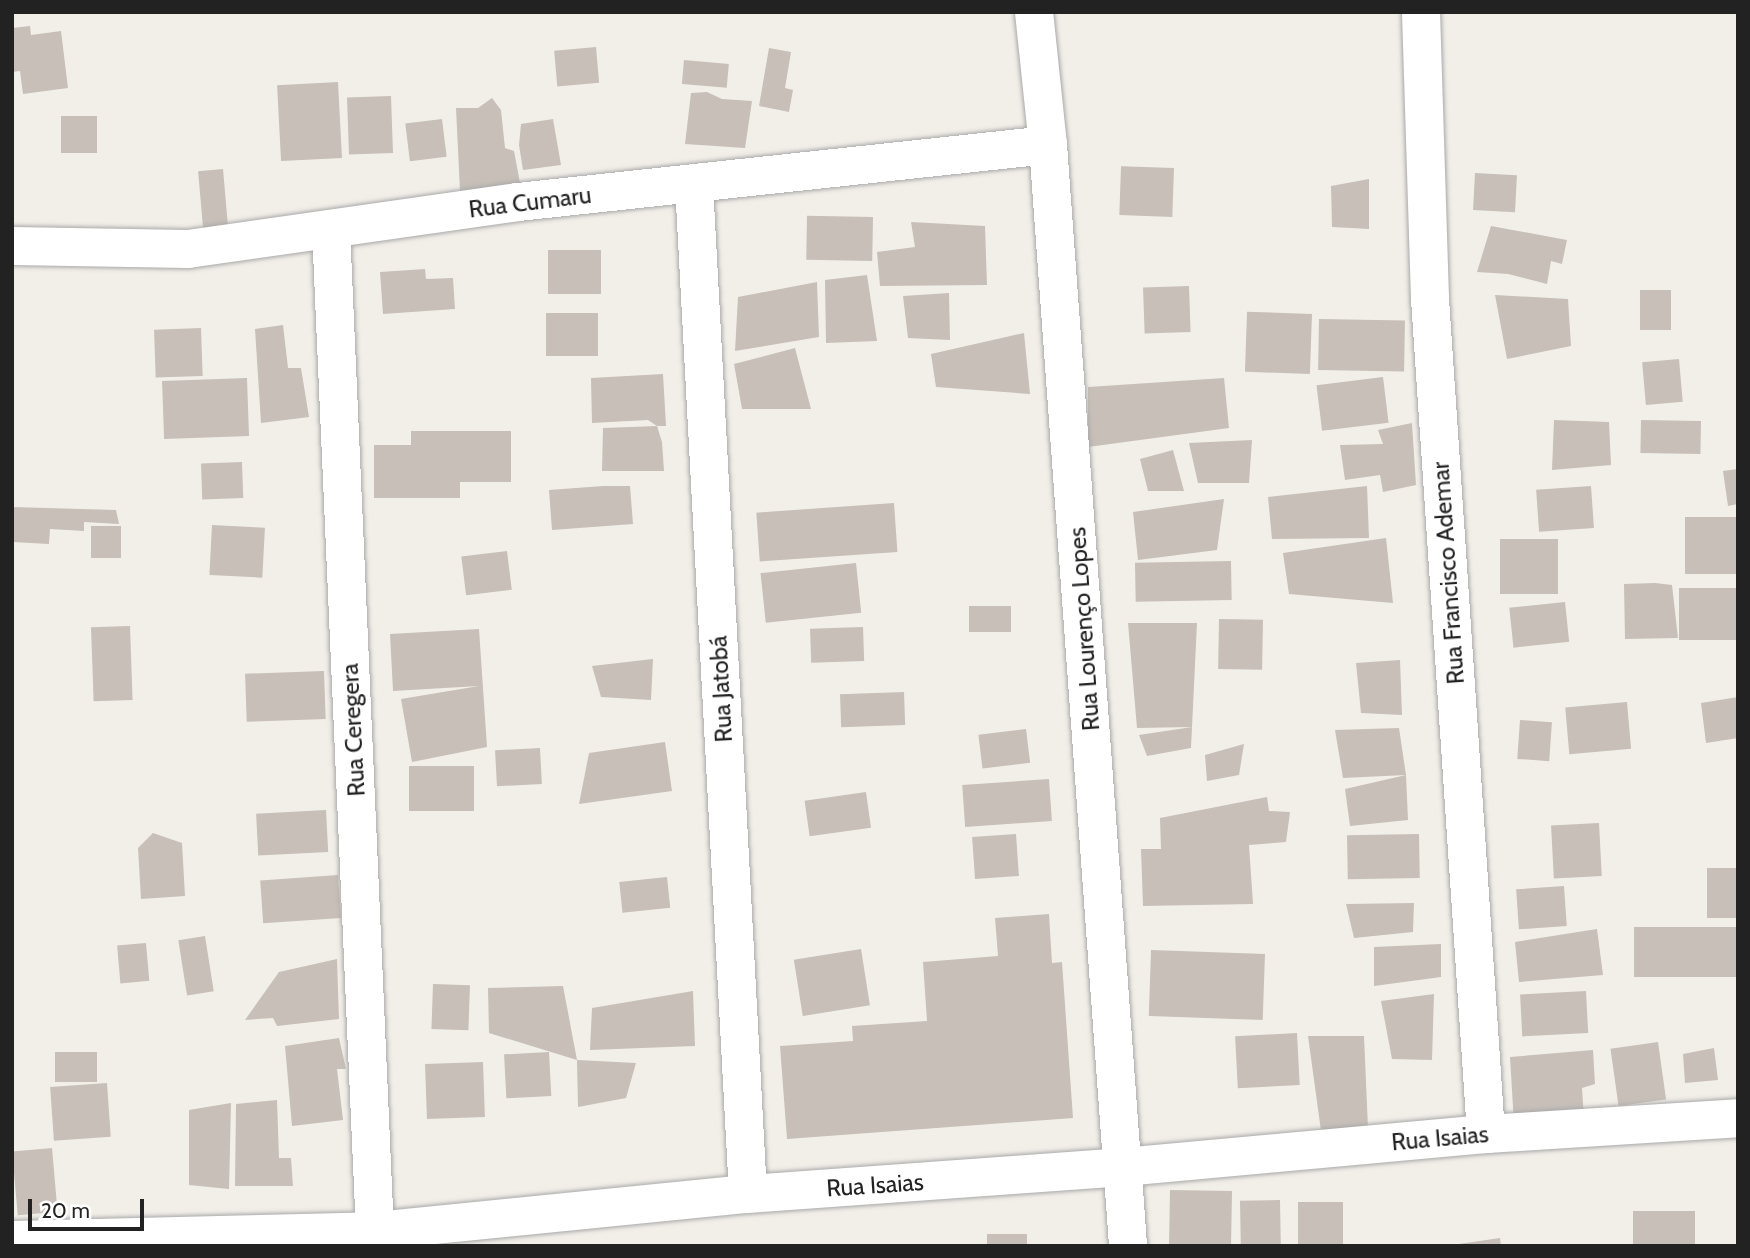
<!DOCTYPE html>
<meta charset="utf-8">
<style>
body{margin:0}
#map{position:relative;width:1750px;height:1258px;overflow:hidden;background:#f2efe9;font-family:Cabin,sans-serif}
div>[style]{position:absolute}
[style*='--x']{left:calc(var(--x)*1px);top:calc(var(--y)*1px);width:calc(var(--w)*1px);rotate:calc(var(--a)*1deg)}
.building>*{inset:0;background:#c7bfb8;transform-origin:0 0}
.roads{filter:drop-shadow(0 0 2px #a9a9a9) drop-shadow(0 0 2px #a9a9a9)}
.minor>*{height:38px;margin:-19px;padding:0 19px;transform-origin:19px;border-radius:19px;background:#fff}
span{translate:-50% -50%;white-space:nowrap;text-align:center;line-height:1.15;-webkit-text-stroke:7px #fff;paint-order:stroke}
.street-label{font-size:24px;color:#222}
.frame{position:absolute;inset:0;border:14px solid #222;pointer-events:none}
.scale{position:absolute;left:28px;top:1199px;width:116px;height:32px;box-sizing:border-box;border:4px solid #222;border-top:0;padding-left:9px;font-size:21px;line-height:24px;white-space:nowrap;color:#222;-webkit-text-stroke:5px #fff;paint-order:stroke}
</style>
<div id="map">
<div class="building">
<i style="clip-path:polygon(30px 26px,31px 35px,61px 31px,68px 88px,23px 94px,20px 71px,12px 72px,12px 28px)"></i>
<i style="left:596px;top:47px;width:36px;height:42px;rotate:85deg"></i>
<i style="clip-path:polygon(769px 48px,791px 52px,785px 88px,793px 90px,789px 112px,759px 106px)"></i>
<i style="left:684px;top:60px;width:45px;height:24px;rotate:5deg"></i>
<i style="left:338px;top:82px;width:76px;height:61px;rotate:87deg"></i>
<i style="clip-path:polygon(707px 92px,722px 99px,752px 101px,745px 148px,685px 144px,691px 93px)"></i>
<i style="left:391px;top:96px;width:57px;height:44px;rotate:88deg"></i>
<i style="clip-path:polygon(492px 98px,501px 110px,505px 148px,514px 151px,521px 188px,460px 191px,456px 108px,478px 108px)"></i>
<i style="left:61px;top:116px;width:36px;height:37px"></i>
<i style="left:442px;top:119px;width:38px;height:37px;rotate:83deg"></i>
<i style="clip-path:polygon(553px 119px,561px 165px,523px 170px,519px 145px,521px 124px)"></i>
<i style="left:1174px;top:168px;width:49px;height:53px;rotate:92deg"></i>
<i style="left:223px;top:169px;width:62px;height:25px;rotate:85deg"></i>
<i style="left:1475px;top:173px;width:42px;height:37px;rotate:3deg"></i>
<i style="clip-path:polygon(1369px 179px,1369px 229px,1332px 227px,1331px 186px)"></i>
<i style="left:873px;top:217px;width:44px;height:66px;rotate:91deg"></i>
<i style="clip-path:polygon(911px 222px,985px 226px,987px 285px,880px 286px,877px 252px,915px 247px)"></i>
<i style="clip-path:polygon(1491px 226px,1567px 240px,1562px 264px,1551px 261px,1547px 284px,1508px 274px,1477px 272px)"></i>
<i style="left:601px;top:250px;width:44px;height:53px;rotate:90deg"></i>
<i style="clip-path:polygon(425px 269px,426px 279px,453px 278px,455px 309px,383px 314px,380px 272px)"></i>
<i style="clip-path:polygon(867px 275px,877px 341px,826px 343px,825px 280px)"></i>
<i style="clip-path:polygon(817px 282px,819px 337px,735px 351px,738px 297px)"></i>
<i style="left:1189px;top:286px;width:46px;height:46px;rotate:88deg"></i>
<i style="left:1640px;top:290px;width:31px;height:40px"></i>
<i style="clip-path:polygon(949px 293px,950px 340px,908px 338px,903px 296px)"></i>
<i style="clip-path:polygon(1495px 295px,1568px 299px,1571px 346px,1507px 359px)"></i>
<i style="left:546px;top:313px;width:52px;height:43px"></i>
<i style="left:1312px;top:314px;width:60px;height:65px;rotate:92deg"></i>
<i style="left:1319px;top:319px;width:86px;height:51px;rotate:1deg"></i>
<i style="clip-path:polygon(283px 325px,288px 368px,301px 368px,309px 417px,261px 423px,255px 329px)"></i>
<i style="left:201px;top:328px;width:48px;height:47px;rotate:88deg"></i>
<i style="clip-path:polygon(1024px 333px,1030px 394px,936px 387px,931px 354px)"></i>
<i style="clip-path:polygon(795px 348px,811px 409px,742px 409px,734px 364px)"></i>
<i style="left:1679px;top:359px;width:43px;height:37px;rotate:85deg"></i>
<i style="clip-path:polygon(663px 374px,666px 426px,657px 426px,648px 420px,592px 423px,591px 378px)"></i>
<i style="left:1383px;top:377px;width:46px;height:67px;rotate:83deg"></i>
<i style="left:247px;top:378px;width:58px;height:85px;rotate:88deg"></i>
<i style="clip-path:polygon(1224px 378px,1229px 428px,1088px 447px,1088px 387px)"></i>
<i style="clip-path:polygon(1554px 420px,1609px 422px,1611px 465px,1552px 470px)"></i>
<i style="left:1641px;top:420px;width:60px;height:33px;rotate:1deg"></i>
<i style="clip-path:polygon(1412px 423px,1416px 485px,1383px 492px,1380px 475px,1345px 480px,1340px 445px,1383px 444px,1378px 430px)"></i>
<i style="clip-path:polygon(657px 426px,662px 442px,664px 471px,602px 471px,603px 428px)"></i>
<i style="clip-path:polygon(411px 431px,511px 431px,511px 482px,460px 482px,460px 498px,374px 498px,374px 445px,411px 445px)"></i>
<i style="clip-path:polygon(1252px 440px,1249px 483px,1198px 483px,1189px 443px)"></i>
<i style="clip-path:polygon(1173px 450px,1184px 491px,1148px 491px,1140px 459px)"></i>
<i style="left:242px;top:462px;width:36px;height:41px;rotate:88deg"></i>
<i style="clip-path:polygon(1738px 469px,1738px 504px,1728px 506px,1723px 471px)"></i>
<i style="clip-path:polygon(603px 486px,630px 486px,633px 524px,552px 530px,549px 490px)"></i>
<i style="clip-path:polygon(1367px 486px,1369px 538px,1272px 539px,1268px 497px)"></i>
<i style="left:1591px;top:486px;width:42px;height:55px;rotate:86deg"></i>
<i style="clip-path:polygon(1224px 499px,1217px 550px,1138px 560px,1133px 512px)"></i>
<i style="left:894px;top:503px;width:49px;height:138px;rotate:86deg"></i>
<i style="clip-path:polygon(12px 507px,116px 510px,119px 524px,84px 522px,84px 531px,50px 529px,49px 544px,12px 542px)"></i>
<i style="left:1738px;top:517px;width:57px;height:53px;rotate:90deg"></i>
<i style="left:212px;top:525px;width:53px;height:50px;rotate:3deg"></i>
<i style="left:91px;top:526px;width:30px;height:32px"></i>
<i style="clip-path:polygon(1386px 538px,1393px 603px,1289px 594px,1283px 553px)"></i>
<i style="left:1500px;top:539px;width:58px;height:55px"></i>
<i style="left:507px;top:551px;width:39px;height:46px;rotate:83deg"></i>
<i style="left:1231px;top:561px;width:39px;height:96px;rotate:89deg"></i>
<i style="left:856px;top:563px;width:50px;height:96px;rotate:84deg"></i>
<i style="clip-path:polygon(1655px 583px,1672px 585px,1678px 638px,1625px 639px,1624px 584px)"></i>
<i style="left:1738px;top:588px;width:52px;height:59px;rotate:90deg"></i>
<i style="left:1565px;top:602px;width:40px;height:56px;rotate:84deg"></i>
<i style="left:969px;top:606px;width:42px;height:26px"></i>
<i style="left:1219px;top:619px;width:44px;height:50px;rotate:1deg"></i>
<i style="clip-path:polygon(1128px 623px,1197px 623px,1192px 727px,1191px 748px,1147px 756px,1139px 735px,1192px 727px,1137px 728px)"></i>
<i style="left:130px;top:626px;width:74px;height:39px;rotate:88deg"></i>
<i style="left:863px;top:627px;width:34px;height:53px;rotate:88deg"></i>
<i style="clip-path:polygon(479px 629px,487px 747px,412px 762px,401px 699px,479px 686px,393px 691px,390px 634px)"></i>
<i style="clip-path:polygon(653px 659px,651px 700px,601px 697px,592px 666px)"></i>
<i style="clip-path:polygon(1400px 660px,1402px 715px,1361px 713px,1356px 663px)"></i>
<i style="left:324px;top:671px;width:48px;height:79px;rotate:88deg"></i>
<i style="left:904px;top:692px;width:33px;height:64px;rotate:88deg"></i>
<i style="clip-path:polygon(1738px 697px,1738px 738px,1706px 743px,1701px 703px)"></i>
<i style="left:1627px;top:702px;width:47px;height:62px;rotate:85deg"></i>
<i style="left:1520px;top:720px;width:32px;height:39px;rotate:4deg"></i>
<i style="clip-path:polygon(1399px 728px,1406px 775px,1343px 778px,1335px 730px)"></i>
<i style="left:1026px;top:729px;width:34px;height:48px;rotate:83deg"></i>
<i style="clip-path:polygon(665px 742px,672px 791px,579px 804px,589px 753px)"></i>
<i style="clip-path:polygon(1244px 744px,1239px 775px,1207px 781px,1205px 755px)"></i>
<i style="left:540px;top:748px;width:36px;height:45px;rotate:87deg"></i>
<i style="left:409px;top:766px;width:65px;height:45px"></i>
<i style="clip-path:polygon(1406px 775px,1408px 820px,1350px 826px,1345px 789px)"></i>
<i style="left:1049px;top:779px;width:42px;height:87px;rotate:86deg"></i>
<i style="left:866px;top:792px;width:36px;height:62px;rotate:82deg"></i>
<i style="clip-path:polygon(1267px 797px,1269px 811px,1290px 812px,1286px 842px,1249px 845px,1253px 904px,1143px 906px,1141px 849px,1161px 849px,1160px 818px)"></i>
<i style="left:326px;top:810px;width:42px;height:70px;rotate:87deg"></i>
<i style="left:1599px;top:823px;width:53px;height:48px;rotate:87deg"></i>
<i style="clip-path:polygon(153px 833px,182px 843px,185px 896px,141px 899px,138px 848px)"></i>
<i style="left:1016px;top:834px;width:42px;height:44px;rotate:86deg"></i>
<i style="left:1419px;top:834px;width:44px;height:72px;rotate:89deg"></i>
<i style="left:1738px;top:868px;width:50px;height:31px;rotate:90deg"></i>
<i style="left:338px;top:875px;width:43px;height:78px;rotate:86deg"></i>
<i style="left:667px;top:877px;width:31px;height:48px;rotate:84deg"></i>
<i style="left:1564px;top:886px;width:40px;height:48px;rotate:86deg"></i>
<i style="clip-path:polygon(1414px 903px,1413px 932px,1354px 938px,1346px 904px)"></i>
<i style="clip-path:polygon(1049px 914px,1052px 963px,1062px 962px,1073px 1118px,787px 1139px,780px 1046px,853px 1041px,852px 1026px,927px 1021px,923px 962px,998px 956px,995px 918px)"></i>
<i style="left:1738px;top:927px;width:50px;height:104px;rotate:90deg"></i>
<i style="clip-path:polygon(1597px 929px,1603px 975px,1519px 982px,1515px 942px)"></i>
<i style="left:205px;top:936px;width:56px;height:27px;rotate:81deg"></i>
<i style="left:146px;top:943px;width:38px;height:29px;rotate:85deg"></i>
<i style="clip-path:polygon(1441px 944px,1441px 977px,1374px 986px,1374px 947px)"></i>
<i style="left:861px;top:949px;width:57px;height:68px;rotate:81deg"></i>
<i style="left:1265px;top:954px;width:66px;height:114px;rotate:92deg"></i>
<i style="clip-path:polygon(337px 959px,339px 1019px,277px 1026px,273px 1018px,245px 1020px,279px 972px)"></i>
<i style="left:433px;top:984px;width:37px;height:45px;rotate:2deg"></i>
<i style="clip-path:polygon(563px 986px,577px 1060px,489px 1033px,488px 988px)"></i>
<i style="clip-path:polygon(693px 991px,695px 1046px,590px 1050px,592px 1008px)"></i>
<i style="left:1586px;top:991px;width:42px;height:66px;rotate:87deg"></i>
<i style="clip-path:polygon(1434px 994px,1432px 1060px,1392px 1059px,1381px 1001px)"></i>
<i style="left:1297px;top:1033px;width:52px;height:62px;rotate:87deg"></i>
<i style="clip-path:polygon(1308px 1036px,1364px 1036px,1368px 1128px,1321px 1131px)"></i>
<i style="clip-path:polygon(339px 1038px,346px 1069px,337px 1069px,343px 1120px,292px 1126px,285px 1046px)"></i>
<i style="left:1658px;top:1042px;width:58px;height:48px;rotate:82deg"></i>
<i style="clip-path:polygon(1714px 1048px,1718px 1080px,1685px 1083px,1683px 1054px)"></i>
<i style="clip-path:polygon(1593px 1050px,1595px 1084px,1582px 1088px,1584px 1119px,1514px 1124px,1510px 1057px)"></i>
<i style="left:97px;top:1052px;width:30px;height:42px;rotate:90deg"></i>
<i style="left:549px;top:1052px;width:44px;height:45px;rotate:87deg"></i>
<i style="clip-path:polygon(577px 1060px,636px 1063px,626px 1098px,578px 1107px)"></i>
<i style="left:483px;top:1062px;width:55px;height:58px;rotate:88deg"></i>
<i style="left:107px;top:1083px;width:54px;height:57px;rotate:86deg"></i>
<i style="clip-path:polygon(277px 1100px,279px 1158px,291px 1158px,293px 1186px,235px 1186px,236px 1104px)"></i>
<i style="clip-path:polygon(231px 1103px,229px 1189px,189px 1185px,189px 1110px)"></i>
<i style="left:52px;top:1148px;width:64px;height:40px;rotate:85deg"></i>
<i style="left:1232px;top:1191px;width:55px;height:62px;rotate:91deg"></i>
<i style="left:1280px;top:1200px;width:46px;height:40px;rotate:89deg"></i>
<i style="left:1343px;top:1202px;width:44px;height:45px;rotate:90deg"></i>
<i style="left:1633px;top:1211px;width:62px;height:35px"></i>
<i style="left:1027px;top:1234px;width:12px;height:40px;rotate:90deg"></i>
<i style="clip-path:polygon(1500px 1238px,1501px 1246px,1459px 1246px,1459px 1244px)"></i>
</div>
<div class="roads">
<div class="minor">
<i style="--x:1034;--y:12;--w:134;--a:84"></i>
<i style="--x:1048;--y:145;--w:1104;--a:85.84"></i>
<i style="--x:1421;--y:12;--w:287;--a:88.2"></i>
<i style="--x:1430;--y:299;--w:837;--a:86.16"></i>
<i style="--x:694;--y:184;--w:1011;--a:86.94"></i>
<i style="--x:331;--y:229;--w:1003;--a:87.49"></i>
<i style="--x:12;--y:246;--w:176;--a:1"></i>
<i style="--x:188;--y:249;--w:333;--a:-8.1"></i>
<i style="--x:518;--y:202;--w:533;--a:-6.14"></i>
<i style="--x:12;--y:1240;--w:363;--a:-1.4"></i>
<i style="--x:375;--y:1231;--w:375;--a:-5.7"></i>
<i style="--x:748;--y:1194;--w:376;--a:-4.1"></i>
<i style="--x:1123;--y:1167;--w:364;--a:-5.2"></i>
<i style="--x:1486;--y:1134;--w:253;--a:-3.6"></i>
</div>
</div>
<div class="street-label">
<span style="left:530px;top:202px;rotate:-7deg">Rua Cumaru</span>
<span style="left:1448px;top:573px;rotate:-94deg">Rua Francisco Ademar</span>
<span style="left:1084px;top:629px;rotate:-94deg">Rua Lourenço Lopes</span>
<span style="left:721px;top:689px;rotate:-93deg">Rua Jatobá</span>
<span style="left:353px;top:730px;rotate:-93deg">Rua Ceregera</span>
<span style="left:1440px;top:1138px;rotate:-5deg">Rua Isaias</span>
<span style="left:875px;top:1185px;rotate:-4deg">Rua Isaias</span>
</div>
<div class="frame"></div>
<div class="scale">20 m</div>
</div>
